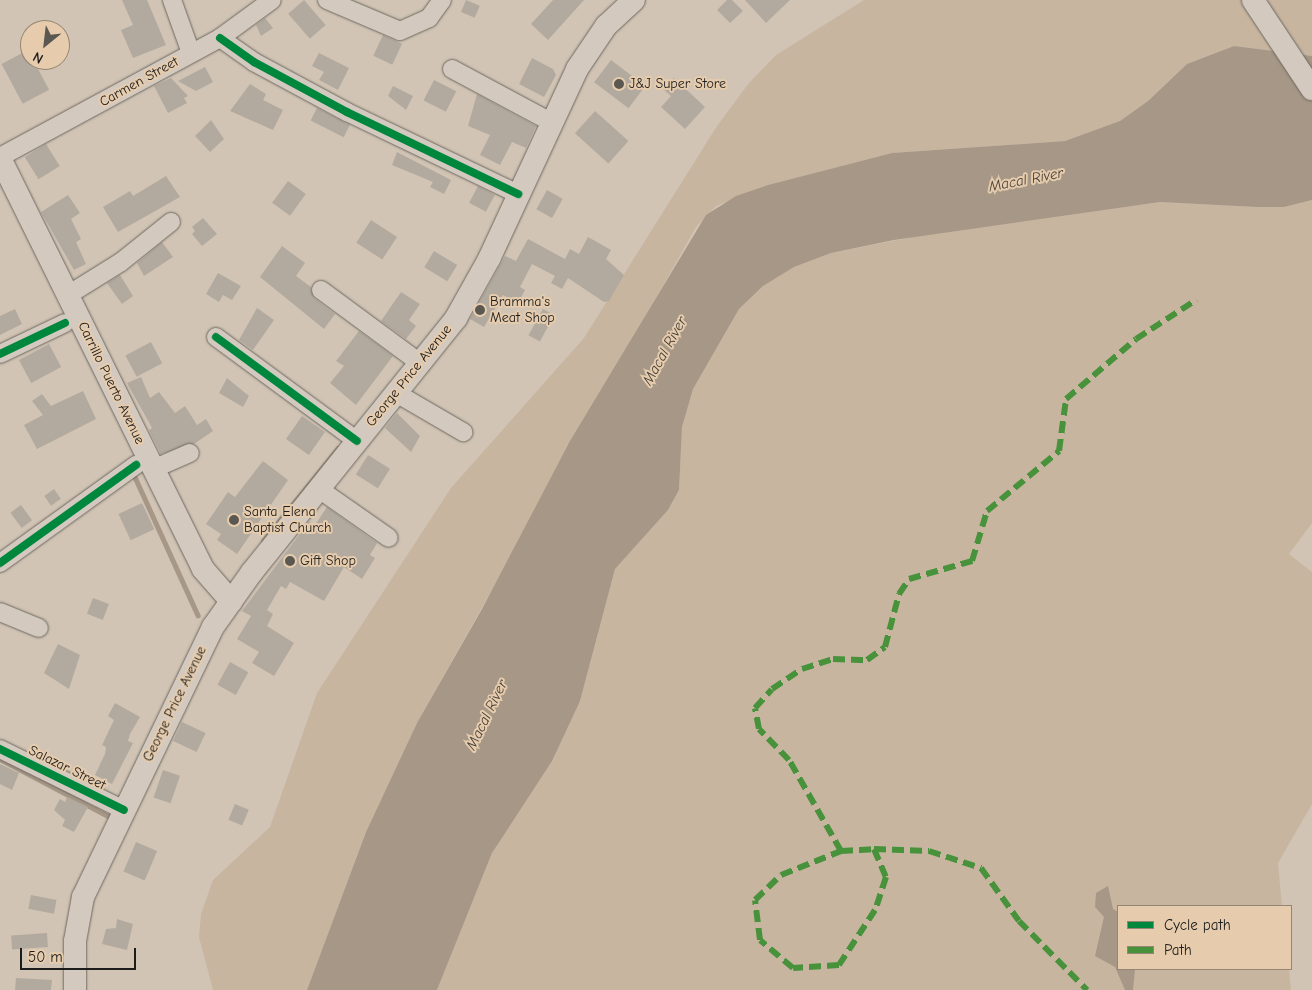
<!DOCTYPE html>
<style>
body{margin:0}
#map{position:relative;width:1312px;height:990px;overflow:hidden;background:#d1c4b4;font-family:"Comic Neue",sans-serif}
div>[style]{position:absolute}
[style*='--x']{left:calc(var(--x)*1px);top:calc(var(--y)*1px);width:calc(var(--w)*1px);rotate:calc(var(--a)*1deg)}
.green>*{inset:0;background:#c7b5a0}
.water>*{inset:0;background:#a69786}
.stream>*{height:4.5px;margin:-2.25px;padding:0 2.25px;transform-origin:2.25px;border-radius:2.25px;background:#a69786}
.building>*{inset:0;background:#b3aa9f;transform-origin:0 0}
.roads{filter:drop-shadow(0 0 1px #6d6860) drop-shadow(0 0 1px #6d6860)}
.minor>*{height:18px;margin:-9px;padding:0 9px;transform-origin:9px;border-radius:9px;background:#d3c9be}
.major>*{height:22px;margin:-11px;padding:0 11px;transform-origin:11px;border-radius:11px;background:#d3c9be}
.quiet>*{height:6px;margin-top:-3px;transform-origin:0;background:repeating-linear-gradient(90deg,#49923c 0 12px,transparent 0 18px)}
.cycleway>*{height:8px;margin:-4px;padding:0 4px;transform-origin:4px;border-radius:4px;background:#00873e}
.dots>*{width:14px;height:14px;translate:-50% -50%;box-sizing:border-box;border:2px solid #e6ccad;border-radius:50%}
span{translate:-50% -50%;white-space:nowrap;text-align:center;line-height:1.15;-webkit-text-stroke:4px #e6ccad;paint-order:stroke}
.street-label{font-size:14px;color:#1c1c1c}
.poi-label{font-size:14px;color:#1c1c1c}
.left{translate:0 -50%;text-align:left}
.water-label{font-size:15px;color:#46403a;font-style:italic}
.legend{position:absolute;left:1117px;top:905px;width:175px;height:65px;box-sizing:border-box;background:#e6ccad;border:1px solid #958673;margin:0;padding:6px 9px;list-style:none;font-size:15px;color:#1c1c1c}
.legend li{display:flex;align-items:center;gap:10px;height:25px}
.legend b{width:25px;border:1px solid #958673}
.north{position:absolute;left:20px;top:20px;width:50px;height:50px;box-sizing:border-box;background:#e6ccad;border:1px solid #958673;border-radius:50%;rotate:209deg;font-size:14px;font-weight:700;line-height:20px;text-align:center;color:#1c1c1c}
.north::after{content:'';display:block;margin:auto;width:18px;height:22px;background:#5b5751;clip-path:polygon(50% 0,100% 100%,50% 72%,0 100%)}
.scale{position:absolute;left:20px;top:948px;width:116px;height:22px;box-sizing:border-box;border:2px solid #1c1c1c;border-top:0;padding-left:6px;font-size:15px;line-height:18px;white-space:nowrap;color:#1c1c1c;-webkit-text-stroke:4px #e6ccad;paint-order:stroke}
</style>
<div id="map">
<div class="green">
<i style="clip-path:polygon(864px 0,1312px 0,1312px 56px,1234px 46px,1187px 64px,1148px 101px,1120px 121px,1065px 141px,892px 153px,768px 185px,716px 206px,696px 227px,417px 723px,366px 832px,307px 990px,213px 990px,199px 937px,201px 914px,213px 880px,270px 827px,317px 693px,451px 488px,584px 338px,717px 126px,749px 83px,776px 55px)"></i>
<i style="clip-path:polygon(1312px 200px,1312px 523px,1289px 554px,1312px 572px,1312px 804px,1278px 863px,1282px 906px,1118px 906px,1118px 969px,1289px 969px,1291px 990px,437px 990px,492px 853px,580px 701px,615px 569px,668px 510px,679px 490px,682px 427px,693px 389px,739px 309px,763px 286px,794px 267px,831px 253px,965px 227px,1160px 202px,1256px 207px,1284px 207px)"></i>
</div>
<div class="water">
<i style="clip-path:polygon(1234px 46px,1312px 56px,1312px 200px,1284px 207px,1256px 207px,1160px 202px,894px 240px,831px 253px,794px 267px,763px 286px,739px 309px,693px 389px,682px 427px,679px 490px,668px 510px,615px 569px,580px 701px,552px 761px,492px 853px,437px 990px,307px 990px,366px 832px,417px 723px,482px 609px,570px 441px,706px 215px,736px 196px,768px 185px,892px 153px,1065px 141px,1120px 121px,1148px 101px,1187px 64px)"></i>
<i style="clip-path:polygon(1108px 886px,1113px 909px,1118px 912px,1118px 969px,1135px 969px,1133px 990px,1125px 990px,1115px 967px,1095px 956px,1104px 917px,1095px 907px,1096px 893px)"></i>
</div>
<div class="stream">
<i style="--x:135;--y:477;--w:152;--a:65.5"></i>
<i style="--x:263;--y:541;--w:119;--a:-51.1"></i>
<i style="--x:0;--y:759;--w:127;--a:27.8"></i>
</div>
<div class="building">
<i style="clip-path:polygon(122px 0,147px 0,166px 45px,133px 58px,121px 30px,133px 25px)"></i>
<i style="left:304px;top:0;width:33px;height:21px;rotate:49deg"></i>
<i style="left:466px;top:0;width:15px;height:13px;rotate:23deg"></i>
<i style="clip-path:polygon(553px 0,584px 0,548px 40px,531px 24px)"></i>
<i style="clip-path:polygon(727px 0,732px 0,743px 11px,730px 23px,717px 10px)"></i>
<i style="clip-path:polygon(745px 0,790px 0,766px 23px)"></i>
<i style="clip-path:polygon(265px 18px,273px 28px,261px 36px,256px 25px)"></i>
<i style="left:383px;top:35px;width:21px;height:23px;rotate:25deg"></i>
<i style="left:28px;top:50px;width:45px;height:30px;rotate:62deg"></i>
<i style="clip-path:polygon(319px 53px,349px 68px,338px 90px,319px 80px,324px 72px,312px 66px)"></i>
<i style="clip-path:polygon(532px 58px,553px 69px,556px 75px,544px 97px,519px 84px)"></i>
<i style="left:611px;top:60px;width:43px;height:28px;rotate:37deg"></i>
<i style="clip-path:polygon(205px 67px,213px 82px,196px 91px,178px 81px)"></i>
<i style="clip-path:polygon(171px 78px,188px 96px,184px 98px,187px 103px,168px 113px,154px 86px)"></i>
<i style="clip-path:polygon(674px 78px,705px 107px,685px 129px,661px 107px,671px 96px,663px 89px)"></i>
<i style="left:434px;top:80px;width:25px;height:23px;rotate:27deg"></i>
<i style="clip-path:polygon(250px 84px,266px 94px,263px 100px,283px 110px,273px 130px,230px 111px)"></i>
<i style="clip-path:polygon(393px 86px,413px 96px,406px 110px,388px 96px)"></i>
<i style="clip-path:polygon(477px 94px,536px 126px,526px 148px,512px 142px,500px 165px,480px 155px,490px 135px,468px 126px)"></i>
<i style="left:317px;top:108px;width:37px;height:14px;rotate:27deg"></i>
<i style="left:595px;top:111px;width:45px;height:30px;rotate:42deg"></i>
<i style="clip-path:polygon(211px 120px,224px 139px,210px 152px,195px 136px)"></i>
<i style="left:46px;top:144px;width:26px;height:25px;rotate:58deg"></i>
<i style="clip-path:polygon(397px 152px,451px 180px,444px 194px,430px 187px,433px 182px,392px 165px)"></i>
<i style="clip-path:polygon(166px 176px,180px 197px,118px 232px,103px 207px,130px 191px,133px 196px)"></i>
<i style="left:288px;top:181px;width:22px;height:27px;rotate:36deg"></i>
<i style="left:478px;top:186px;width:19px;height:19px;rotate:28deg"></i>
<i style="left:547px;top:190px;width:18px;height:22px;rotate:29deg"></i>
<i style="clip-path:polygon(68px 195px,80px 213px,71px 219px,81px 239px,76px 242px,86px 264px,74px 270px,41px 212px)"></i>
<i style="clip-path:polygon(203px 218px,217px 234px,202px 246px,192px 234px,195px 231px,192px 227px)"></i>
<i style="left:371px;top:220px;width:31px;height:27px;rotate:33deg"></i>
<i style="clip-path:polygon(588px 237px,611px 250px,606px 259px,624px 275px,609px 301px,604px 302px,568px 278px,562px 289px,551px 283px,555px 276px,532px 264px,520px 287px,525px 290px,518px 303px,503px 295px,484px 327px,470px 319px,505px 256px,516px 261px,528px 239px,565px 259px,570px 249px,579px 254px)"></i>
<i style="clip-path:polygon(162px 242px,173px 257px,144px 276px,137px 263px)"></i>
<i style="clip-path:polygon(282px 246px,305px 263px,296px 276px,311px 287px,314px 298px,335px 314px,324px 329px,260px 277px)"></i>
<i style="left:434px;top:251px;width:27px;height:19px;rotate:31deg"></i>
<i style="clip-path:polygon(218px 273px,241px 286px,232px 300px,223px 295px,219px 302px,206px 294px)"></i>
<i style="clip-path:polygon(120px 275px,133px 296px,122px 304px,107px 283px)"></i>
<i style="clip-path:polygon(401px 292px,420px 304px,409px 320px,416px 326px,406px 339px,381px 321px)"></i>
<i style="clip-path:polygon(257px 308px,274px 320px,253px 350px,239px 340px)"></i>
<i style="clip-path:polygon(15px 309px,22px 324px,0 335px,0 316px)"></i>
<i style="left:543px;top:309px;width:13px;height:30px;rotate:29deg"></i>
<i style="clip-path:polygon(359px 331px,393px 356px,356px 405px,330px 383px,344px 366px,336px 361px)"></i>
<i style="left:151px;top:342px;width:24px;height:29px;rotate:62deg"></i>
<i style="left:49px;top:344px;width:26px;height:34px;rotate:62deg"></i>
<i style="clip-path:polygon(141px 377px,150px 398px,159px 392px,175px 413px,185px 406px,197px 425px,206px 419px,213px 431px,194px 444px,161px 454px,149px 430px,152px 428px,127px 383px)"></i>
<i style="clip-path:polygon(227px 378px,249px 396px,243px 407px,219px 393px)"></i>
<i style="clip-path:polygon(83px 391px,96px 419px,37px 449px,24px 425px,43px 415px,32px 401px,42px 394px,51px 406px)"></i>
<i style="clip-path:polygon(397px 413px,420px 436px,411px 452px,385px 428px)"></i>
<i style="left:302px;top:416px;width:28px;height:28px;rotate:35deg"></i>
<i style="left:368px;top:455px;width:26px;height:23px;rotate:32deg"></i>
<i style="clip-path:polygon(263px 461px,288px 480px,237px 554px,217px 540px,221px 534px,206px 524px,228px 492px,235px 497px)"></i>
<i style="left:54px;top:489px;width:12px;height:12px;rotate:55deg"></i>
<i style="left:142px;top:503px;width:29px;height:26px;rotate:65deg"></i>
<i style="left:21px;top:505px;width:19px;height:13px;rotate:54deg"></i>
<i style="clip-path:polygon(327px 507px,377px 543px,370px 555px,375px 558px,362px 579px,344px 567px,324px 601px,290px 582px,286px 589px,281px 586px,267px 610px,273px 614px,267px 626px,294px 643px,274px 676px,252px 663px,259px 652px,237px 639px,251px 616px,242px 611px,309px 522px,315px 525px)"></i>
<i style="left:93px;top:598px;width:17px;height:17px;rotate:21deg"></i>
<i style="clip-path:polygon(58px 644px,80px 655px,69px 689px,44px 673px)"></i>
<i style="left:230px;top:662px;width:21px;height:26px;rotate:29deg"></i>
<i style="clip-path:polygon(115px 703px,140px 717px,130px 734px,128px 741px,133px 743px,112px 784px,95px 775px,105px 754px,106px 747px,102px 745px,114px 720px,108px 716px)"></i>
<i style="left:182px;top:722px;width:26px;height:21px;rotate:25deg"></i>
<i style="clip-path:polygon(0 764px,19px 773px,12px 790px,0 784px)"></i>
<i style="left:163px;top:770px;width:18px;height:29px;rotate:19deg"></i>
<i style="clip-path:polygon(67px 797px,88px 807px,74px 832px,62px 826px,65px 820px,54px 810px,60px 799px,65px 802px)"></i>
<i style="left:235px;top:804px;width:15px;height:17px;rotate:23deg"></i>
<i style="left:136px;top:842px;width:23px;height:32px;rotate:23deg"></i>
<i style="left:31px;top:895px;width:26px;height:14px;rotate:11deg"></i>
<i style="clip-path:polygon(117px 919px,133px 924px,127px 950px,102px 944px,106px 929px,116px 928px)"></i>
<i style="left:47px;top:933px;width:14px;height:36px;rotate:86deg"></i>
<i style="clip-path:polygon(16px 978px,52px 980px,51px 990px,15px 990px)"></i>
</div>
<div class="roads">
<div class="minor">
<i style="--x:172;--y:0;--w:56;--a:70.3"></i>
<i style="--x:327;--y:0;--w:79;--a:23"></i>
<i style="--x:400;--y:31;--w:32;--a:-24"></i>
<i style="--x:429;--y:18;--w:22;--a:-54"></i>
<i style="--x:220;--y:38;--w:42;--a:35.2"></i>
<i style="--x:254;--y:62;--w:106;--a:28.3"></i>
<i style="--x:347;--y:112;--w:190;--a:25.6"></i>
<i style="--x:452;--y:69;--w:112;--a:28.2"></i>
<i style="--x:0;--y:157;--w:250;--a:-28.4"></i>
<i style="--x:220;--y:38;--w:64;--a:-36.2"></i>
<i style="--x:321;--y:290;--w:123;--a:36.4"></i>
<i style="--x:68;--y:295;--w:62;--a:-31.9"></i>
<i style="--x:121;--y:262;--w:64;--a:-38.7"></i>
<i style="--x:216;--y:337;--w:175;--a:36.4"></i>
<i style="--x:0;--y:354;--w:72;--a:-25.5"></i>
<i style="--x:396;--y:393;--w:78;--a:30.2"></i>
<i style="--x:153;--y:469;--w:40;--a:-23.4"></i>
<i style="--x:319;--y:489;--w:85;--a:35"></i>
<i style="--x:0;--y:563;--w:168;--a:-35.8"></i>
<i style="--x:0;--y:612;--w:42;--a:22.3"></i>
<i style="--x:0;--y:749;--w:138;--a:26.2"></i>
</div>
<div class="major">
<i style="--x:1253;--y:0;--w:107;--a:56.5"></i>
<i style="--x:0;--y:158;--w:458;--a:63.7"></i>
<i style="--x:203;--y:569;--w:43;--a:48.8"></i>
<i style="--x:75;--y:990;--w:49;--a:-90"></i>
<i style="--x:75;--y:941;--w:45;--a:-79.7"></i>
<i style="--x:83;--y:897;--w:300;--a:-64.3"></i>
<i style="--x:213;--y:627;--w:67;--a:-54.7"></i>
<i style="--x:252;--y:572;--w:326;--a:-51.2"></i>
<i style="--x:456;--y:318;--w:68;--a:-60.8"></i>
<i style="--x:489;--y:259;--w:209;--a:-65.1"></i>
<i style="--x:577;--y:69;--w:52;--a:-56"></i>
<i style="--x:606;--y:26;--w:38;--a:-43"></i>
</div>
</div>
<div class="quiet">
<i style="--x:874;--y:849;--w:30;--a:67"></i>
<i style="--x:886;--y:877;--w:35;--a:108"></i>
<i style="--x:875;--y:910;--w:66;--a:123.2"></i>
<i style="--x:839;--y:965;--w:46;--a:176.3"></i>
<i style="--x:793;--y:968;--w:43;--a:-139.7"></i>
<i style="--x:760;--y:940;--w:40;--a:-97.1"></i>
<i style="--x:755;--y:900;--w:36;--a:-44"></i>
<i style="--x:781;--y:875;--w:65;--a:-21.8"></i>
<i style="--x:841;--y:851;--w:33;--a:-3"></i>
<i style="--x:874;--y:849;--w:55;--a:2.1"></i>
<i style="--x:929;--y:851;--w:55;--a:18.1"></i>
<i style="--x:981;--y:868;--w:65;--a:54.4"></i>
<i style="--x:1019;--y:921;--w:97;--a:45.4"></i>
<i style="--x:841;--y:851;--w:105;--a:-119.7"></i>
<i style="--x:789;--y:760;--w:43;--a:-134.1"></i>
<i style="--x:759;--y:729;--w:21;--a:-101"></i>
<i style="--x:755;--y:708;--w:25;--a:-48"></i>
<i style="--x:772;--y:689;--w:36;--a:-34"></i>
<i style="--x:802;--y:669;--w:33;--a:-18"></i>
<i style="--x:833;--y:659;--w:34;--a:2"></i>
<i style="--x:867;--y:660;--w:22;--a:-36"></i>
<i style="--x:885;--y:647;--w:55;--a:-75.2"></i>
<i style="--x:899;--y:594;--w:18;--a:-56"></i>
<i style="--x:909;--y:579;--w:66;--a:-15.9"></i>
<i style="--x:972;--y:561;--w:52;--a:-73.3"></i>
<i style="--x:987;--y:511;--w:94;--a:-39.8"></i>
<i style="--x:1059;--y:451;--w:52;--a:-82.3"></i>
<i style="--x:1066;--y:399;--w:92;--a:-40.6"></i>
<i style="--x:1136;--y:339;--w:72;--a:-33"></i>
</div>
<div class="cycleway">
<i style="--x:220;--y:38;--w:42;--a:35.2"></i>
<i style="--x:254;--y:62;--w:106;--a:28.3"></i>
<i style="--x:347;--y:112;--w:190;--a:25.6"></i>
<i style="--x:216;--y:337;--w:175;--a:36.4"></i>
<i style="--x:0;--y:354;--w:72;--a:-25.5"></i>
<i style="--x:0;--y:563;--w:168;--a:-35.8"></i>
<i style="--x:0;--y:749;--w:138;--a:26.2"></i>
</div>
<div class="dots">
<i style="left:619px;top:84px;background:#5b5751"></i>
<i style="left:480px;top:310px;background:#5b5751"></i>
<i style="left:234px;top:520px;background:#5b5751"></i>
<i style="left:290px;top:561px;background:#5b5751"></i>
</div>
<div class="street-label">
<span style="left:139px;top:82px;rotate:-29deg">Carmen Street</span>
<span style="left:409px;top:376px;rotate:-51deg">George Price Avenue</span>
<span style="left:111px;top:383px;rotate:64deg">Carrillo Puerto Avenue</span>
<span style="left:175px;top:704px;rotate:-64deg">George Price Avenue</span>
<span style="left:67px;top:768px;rotate:26deg">Salazar Street</span>
</div>
<div class="poi-label">
<span class="left" style="left:629px;top:84px">J&amp;J Super Store</span>
<span class="left" style="left:490px;top:310px">Bramma's<br>Meat Shop</span>
<span class="left" style="left:244px;top:520px">Santa Elena<br>Baptist Church</span>
<span class="left" style="left:300px;top:561px">Gift Shop</span>
</div>
<div class="water-label">
<span style="left:1026px;top:180px;rotate:-11deg">Macal River</span>
<span style="left:665px;top:351px;rotate:-61deg">Macal River</span>
<span style="left:487px;top:715px;rotate:-64deg">Macal River</span>
</div>
<ul class="legend">
<li><b style="height:6px;background:#00873e"></b>Cycle path</li>
<li><b style="height:6px;background:#49923c"></b>Path</li>
</ul>
<div class="north">N</div>
<div class="scale">50 m</div>
</div>
